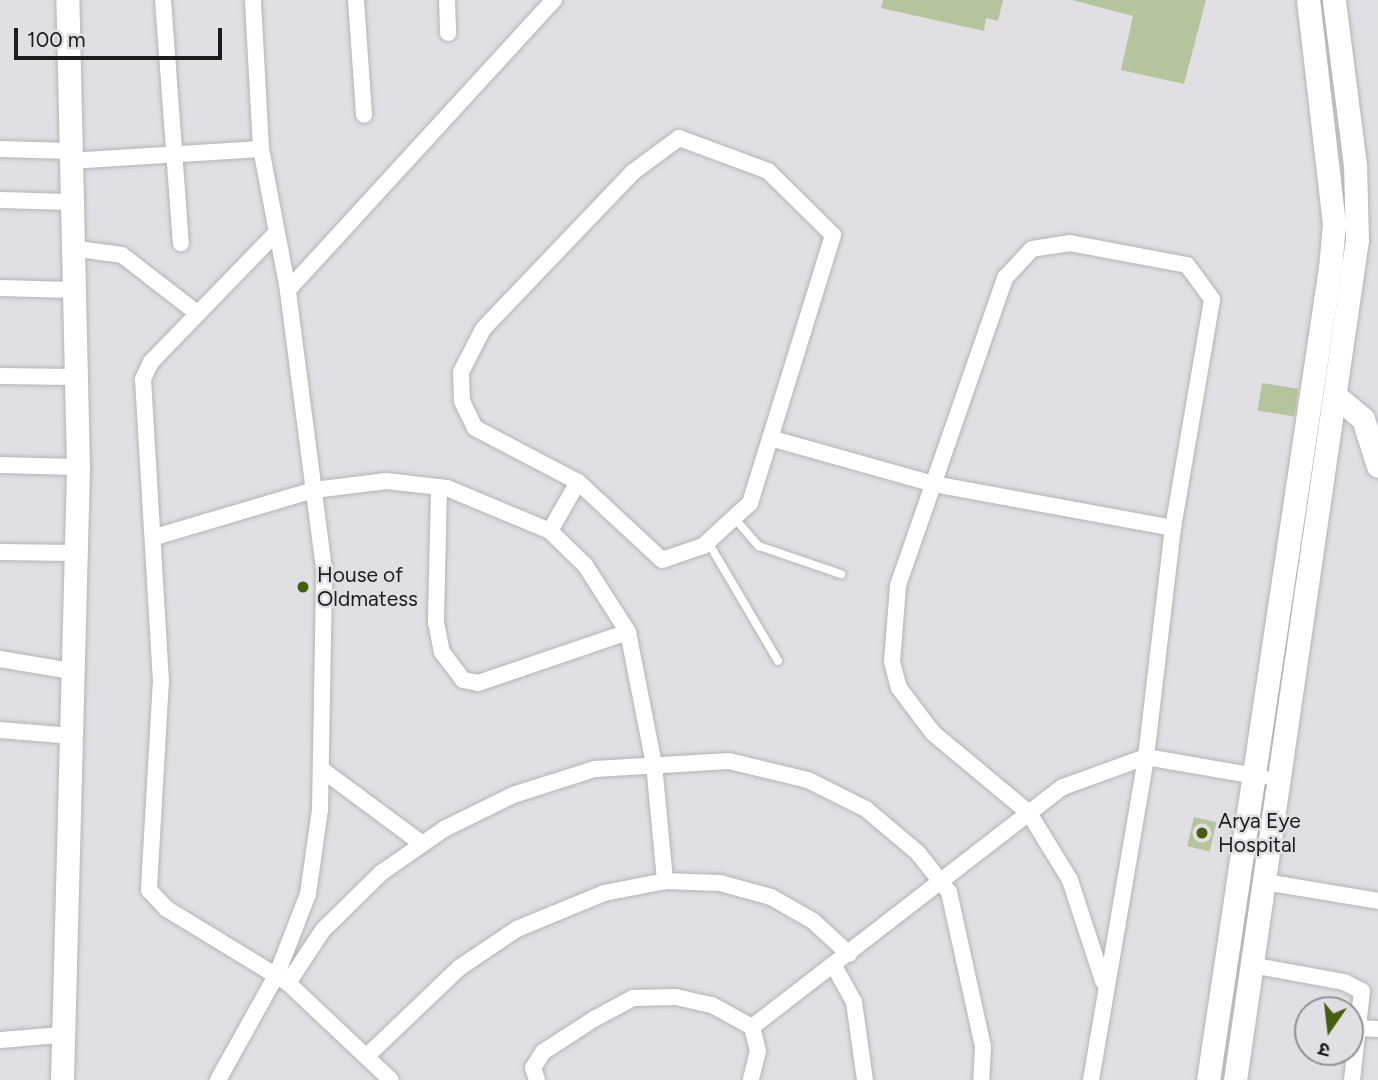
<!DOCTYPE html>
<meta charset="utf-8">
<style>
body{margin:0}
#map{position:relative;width:1378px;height:1080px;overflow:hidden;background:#e1dfe3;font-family:Figtree,"Noto Sans Devanagari",sans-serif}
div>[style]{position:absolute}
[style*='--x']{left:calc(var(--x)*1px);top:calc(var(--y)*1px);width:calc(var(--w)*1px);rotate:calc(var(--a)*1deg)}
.building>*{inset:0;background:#b4c59d;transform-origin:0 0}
.roads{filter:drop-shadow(0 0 2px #b5b3b7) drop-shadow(0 0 2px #b5b3b7)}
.lane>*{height:8px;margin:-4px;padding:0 4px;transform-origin:4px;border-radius:4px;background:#fff}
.street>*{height:16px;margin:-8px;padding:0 8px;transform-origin:8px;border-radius:8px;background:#fff}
.secondary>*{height:23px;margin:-11.5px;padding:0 11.5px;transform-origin:11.5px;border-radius:11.5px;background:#fff}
.dots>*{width:19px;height:19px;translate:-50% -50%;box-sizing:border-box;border:4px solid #e1dfe3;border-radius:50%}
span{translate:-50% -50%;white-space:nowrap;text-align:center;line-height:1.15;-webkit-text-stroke:5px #e1dfe3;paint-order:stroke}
.poi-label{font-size:21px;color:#1d1c1d}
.left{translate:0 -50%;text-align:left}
.north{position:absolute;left:1294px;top:996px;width:70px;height:70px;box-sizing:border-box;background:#e1dfe3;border:2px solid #939194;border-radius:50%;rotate:194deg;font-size:19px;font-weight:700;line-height:28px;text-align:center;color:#1d1c1d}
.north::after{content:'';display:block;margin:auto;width:24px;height:32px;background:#465f0d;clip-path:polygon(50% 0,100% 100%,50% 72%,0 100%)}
.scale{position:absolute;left:14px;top:28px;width:208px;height:32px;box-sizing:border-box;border:4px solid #1d1c1d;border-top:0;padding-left:9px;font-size:21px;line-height:24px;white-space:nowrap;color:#1d1c1d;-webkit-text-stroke:5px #e1dfe3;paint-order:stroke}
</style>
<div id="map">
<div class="building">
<i style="clip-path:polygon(883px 0,1003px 0,998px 21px,986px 18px,984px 31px,881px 8px)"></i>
<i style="clip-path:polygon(1072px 0,1206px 0,1184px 84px,1121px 70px,1133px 16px)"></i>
<i style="left:1262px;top:383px;width:37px;height:28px;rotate:9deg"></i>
<i style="left:1194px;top:817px;width:23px;height:30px;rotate:13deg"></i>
</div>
<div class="roads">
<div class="lane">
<i style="--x:736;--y:520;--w:35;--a:49"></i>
<i style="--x:759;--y:546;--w:87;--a:18.9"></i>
<i style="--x:708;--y:542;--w:138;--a:59.5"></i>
</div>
<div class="street">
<i style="--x:163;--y:0;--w:244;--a:85.8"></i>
<i style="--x:356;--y:0;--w:115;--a:86"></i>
<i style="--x:447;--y:0;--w:33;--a:88"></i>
<i style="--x:679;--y:138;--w:95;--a:20.3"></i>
<i style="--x:768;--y:171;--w:91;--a:44.6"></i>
<i style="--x:833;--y:235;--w:281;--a:107.2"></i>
<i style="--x:750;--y:503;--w:64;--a:137.5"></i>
<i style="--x:703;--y:546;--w:43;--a:161.1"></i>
<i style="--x:662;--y:560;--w:115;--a:-137.1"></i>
<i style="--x:578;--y:482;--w:116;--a:-152.3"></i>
<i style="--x:475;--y:428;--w:30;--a:-116"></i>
<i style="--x:462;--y:401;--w:29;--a:-92"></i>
<i style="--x:461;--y:372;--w:48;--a:-62.9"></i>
<i style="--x:483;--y:329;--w:217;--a:-46.3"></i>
<i style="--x:633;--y:172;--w:57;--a:-36.5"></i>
<i style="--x:0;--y:149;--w:69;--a:1.7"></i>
<i style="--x:69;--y:161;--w:192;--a:-3.6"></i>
<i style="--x:0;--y:200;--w:70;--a:1.6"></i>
<i style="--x:275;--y:234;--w:178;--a:134.1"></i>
<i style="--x:151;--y:362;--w:19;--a:115"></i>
<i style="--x:143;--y:379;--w:302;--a:86.6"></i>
<i style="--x:161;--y:680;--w:210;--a:93.3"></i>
<i style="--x:149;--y:890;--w:26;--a:47"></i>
<i style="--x:167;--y:909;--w:142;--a:31.4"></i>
<i style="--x:288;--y:983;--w:141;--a:43.3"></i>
<i style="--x:71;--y:248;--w:51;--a:7.8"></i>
<i style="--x:122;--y:255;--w:95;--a:37.7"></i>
<i style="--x:0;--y:288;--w:71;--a:1.6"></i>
<i style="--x:288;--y:290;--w:394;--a:-47.5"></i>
<i style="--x:0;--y:376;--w:74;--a:0.8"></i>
<i style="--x:770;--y:438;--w:170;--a:15.7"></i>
<i style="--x:934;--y:484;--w:243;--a:10.4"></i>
<i style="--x:0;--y:465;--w:78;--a:1.5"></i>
<i style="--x:439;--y:487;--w:135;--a:91.3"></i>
<i style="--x:436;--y:622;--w:31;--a:79"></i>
<i style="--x:442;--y:652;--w:35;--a:53"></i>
<i style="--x:463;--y:680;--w:15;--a:11"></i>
<i style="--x:478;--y:683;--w:158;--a:-18.8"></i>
<i style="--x:550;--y:531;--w:56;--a:-60.3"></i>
<i style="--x:155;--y:537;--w:166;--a:-16.5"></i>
<i style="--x:314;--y:490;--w:73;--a:-7.1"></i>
<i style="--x:386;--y:481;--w:61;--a:6.5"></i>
<i style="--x:447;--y:488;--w:112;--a:22.7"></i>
<i style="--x:550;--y:531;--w:49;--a:44.2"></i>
<i style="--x:585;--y:565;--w:80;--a:57.3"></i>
<i style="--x:628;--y:632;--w:135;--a:78.9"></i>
<i style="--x:654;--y:764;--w:118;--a:84.6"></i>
<i style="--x:0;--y:552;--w:76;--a:0.8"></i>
<i style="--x:0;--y:659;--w:72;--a:9.6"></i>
<i style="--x:0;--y:730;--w:73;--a:4.7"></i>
<i style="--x:321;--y:769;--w:124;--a:36.5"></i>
<i style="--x:1265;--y:882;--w:115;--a:9.5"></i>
<i style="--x:1251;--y:965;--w:95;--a:10.4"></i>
<i style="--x:1344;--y:982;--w:20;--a:27"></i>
<i style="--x:1362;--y:991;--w:90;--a:96.4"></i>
<i style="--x:834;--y:966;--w:41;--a:60.9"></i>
<i style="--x:854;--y:1002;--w:79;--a:82"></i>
<i style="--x:288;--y:983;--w:64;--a:-56.6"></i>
<i style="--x:323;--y:930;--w:81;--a:-44.5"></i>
<i style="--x:381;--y:873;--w:77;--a:-34.9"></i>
<i style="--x:444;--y:829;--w:77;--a:-26.2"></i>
<i style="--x:513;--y:795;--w:86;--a:-17.6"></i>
<i style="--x:595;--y:769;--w:134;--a:-3.4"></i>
<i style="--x:729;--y:761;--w:81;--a:13.5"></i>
<i style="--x:808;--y:780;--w:65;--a:26.6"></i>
<i style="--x:866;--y:809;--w:68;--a:40.2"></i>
<i style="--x:918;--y:853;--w:50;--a:51.5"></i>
<i style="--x:949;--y:892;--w:159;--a:77.6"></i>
<i style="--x:983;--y:1047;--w:33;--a:93"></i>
<i style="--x:752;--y:1027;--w:393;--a:-37.7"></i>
<i style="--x:1063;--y:787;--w:88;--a:-19.9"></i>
<i style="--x:1146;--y:757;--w:118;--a:9.8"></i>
<i style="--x:1360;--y:1028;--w:18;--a:3"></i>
<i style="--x:0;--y:1040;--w:59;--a:-4.8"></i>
<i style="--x:368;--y:1055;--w:126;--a:-43.7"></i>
<i style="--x:459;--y:968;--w:70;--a:-33.9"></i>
<i style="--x:517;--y:929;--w:94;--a:-22.5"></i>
<i style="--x:604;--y:893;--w:62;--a:-11.1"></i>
<i style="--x:665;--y:881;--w:55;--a:2.1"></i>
<i style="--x:720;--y:883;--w:53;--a:15.4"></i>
<i style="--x:771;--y:897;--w:48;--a:29.7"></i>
<i style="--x:813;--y:921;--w:49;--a:42.5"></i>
<i style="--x:218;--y:1080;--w:121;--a:-60.9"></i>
<i style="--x:277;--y:974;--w:86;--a:-68.8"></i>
<i style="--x:308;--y:894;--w:85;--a:-81.9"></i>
<i style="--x:320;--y:810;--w:241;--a:-89"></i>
<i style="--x:324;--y:569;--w:281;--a:-97.4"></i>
<i style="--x:288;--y:290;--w:144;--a:-100.8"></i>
<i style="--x:261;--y:149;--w:149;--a:-93.1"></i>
<i style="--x:537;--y:1080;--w:13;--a:-108"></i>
<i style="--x:533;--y:1068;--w:19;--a:-58"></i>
<i style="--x:543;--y:1052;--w:61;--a:-32.9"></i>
<i style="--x:594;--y:1019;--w:44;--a:-28.3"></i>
<i style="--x:633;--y:998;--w:43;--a:-1.3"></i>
<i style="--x:676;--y:997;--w:37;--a:13"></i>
<i style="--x:712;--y:1005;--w:46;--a:28.8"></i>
<i style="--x:752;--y:1027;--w:25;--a:76"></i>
<i style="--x:758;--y:1051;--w:30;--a:104"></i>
<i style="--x:1091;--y:1080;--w:328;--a:-80.3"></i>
<i style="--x:1146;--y:757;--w:231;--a:-83.3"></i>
<i style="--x:1173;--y:528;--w:232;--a:-80.3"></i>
<i style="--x:1212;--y:299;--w:42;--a:-126.3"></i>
<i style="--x:1187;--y:265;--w:119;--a:-169.4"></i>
<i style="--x:1070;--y:243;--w:38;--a:171"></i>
<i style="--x:1032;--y:249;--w:40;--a:133"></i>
<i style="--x:1005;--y:278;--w:326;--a:109.2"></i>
<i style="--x:898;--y:586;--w:76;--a:94.5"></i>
<i style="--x:892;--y:662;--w:27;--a:75"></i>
<i style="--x:899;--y:688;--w:56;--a:52.9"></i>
<i style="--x:933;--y:733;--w:125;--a:39.8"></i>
<i style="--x:1029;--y:813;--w:79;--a:58.5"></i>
<i style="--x:1070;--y:880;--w:106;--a:71.9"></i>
</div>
<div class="secondary">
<i style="--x:1337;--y:397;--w:34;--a:40"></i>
<i style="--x:1363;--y:419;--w:49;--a:72.3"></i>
<i style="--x:62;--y:1080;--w:613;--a:-88.5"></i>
<i style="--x:78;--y:467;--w:467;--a:-91.3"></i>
<i style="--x:1208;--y:1080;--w:821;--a:-81.46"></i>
<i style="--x:1330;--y:268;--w:44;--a:-84.8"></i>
<i style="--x:1334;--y:224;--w:226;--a:-96.6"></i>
<i style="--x:1235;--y:1080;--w:849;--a:-81.74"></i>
<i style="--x:1357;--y:240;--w:75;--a:-91.5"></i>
<i style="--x:1355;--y:165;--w:166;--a:-97.3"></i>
</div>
</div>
<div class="dots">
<i style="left:303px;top:587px;background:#465f0d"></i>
<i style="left:1202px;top:833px;background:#465f0d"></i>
</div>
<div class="poi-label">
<span class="left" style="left:317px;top:587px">House of<br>Oldmatess</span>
<span class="left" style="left:1218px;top:833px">Arya Eye<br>Hospital</span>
</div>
<div class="north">उ</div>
<div class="scale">100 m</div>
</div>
